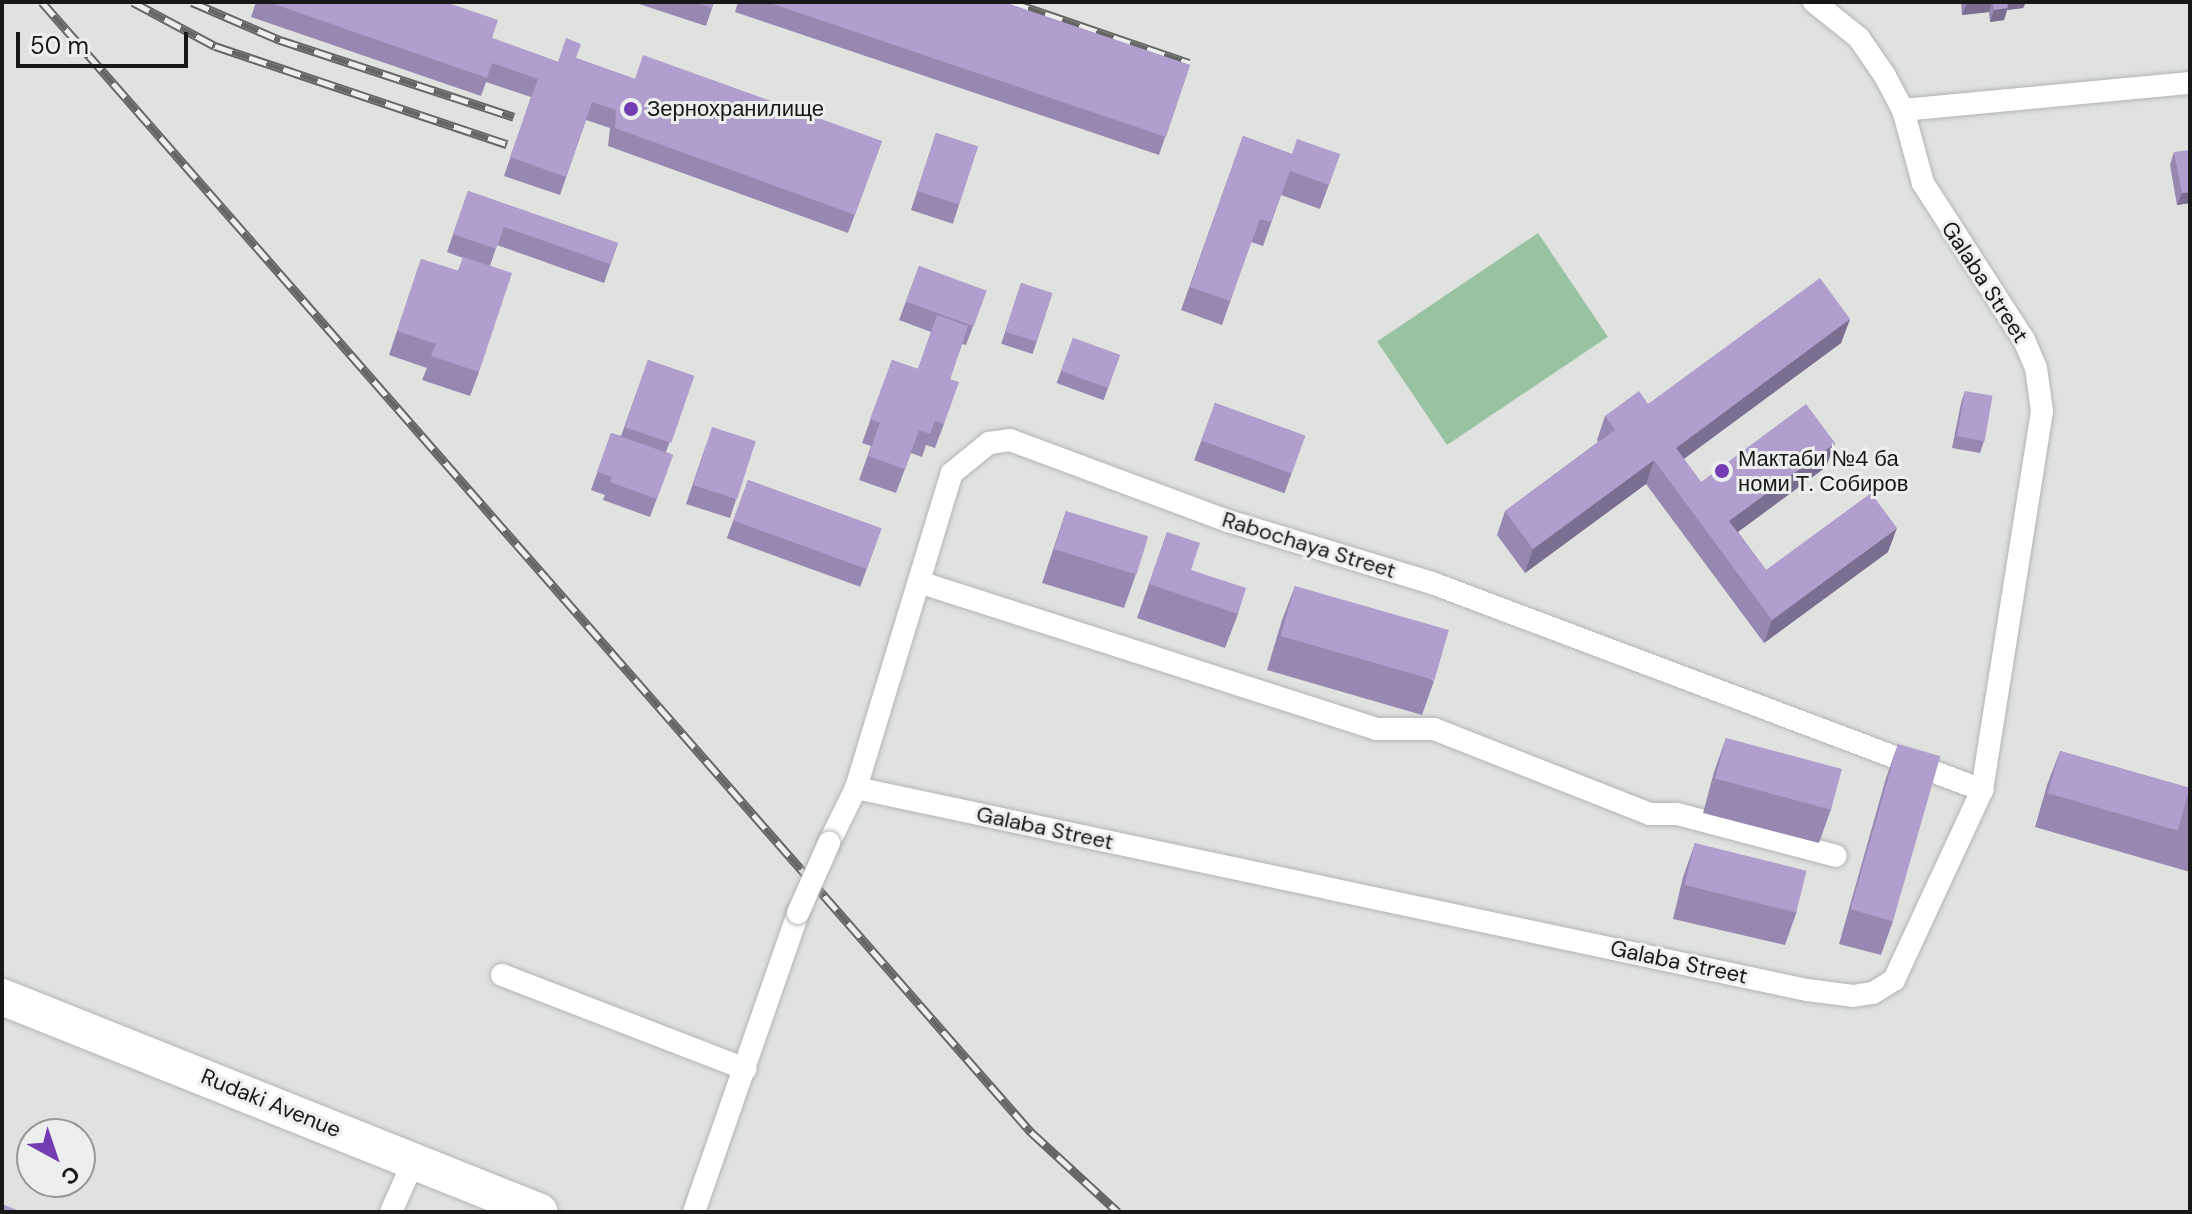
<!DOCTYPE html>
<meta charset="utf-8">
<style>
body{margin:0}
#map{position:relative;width:2192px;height:1214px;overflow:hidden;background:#dfe2df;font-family:"DM Sans",sans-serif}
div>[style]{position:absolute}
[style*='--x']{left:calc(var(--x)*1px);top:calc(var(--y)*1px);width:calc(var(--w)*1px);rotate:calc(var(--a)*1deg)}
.green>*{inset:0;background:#99c2a3;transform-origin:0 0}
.roads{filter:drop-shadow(0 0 2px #b2b5b3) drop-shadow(0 0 2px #b2b5b3)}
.minor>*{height:22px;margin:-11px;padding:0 11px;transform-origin:11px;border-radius:11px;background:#fff}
.primary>*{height:36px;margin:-18px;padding:0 18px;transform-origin:18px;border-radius:18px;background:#fff}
.rail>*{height:9px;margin-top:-4.5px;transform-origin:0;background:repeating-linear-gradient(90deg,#ecefed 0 18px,#656765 0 36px);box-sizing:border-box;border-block:2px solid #656765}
.bridges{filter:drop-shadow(0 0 2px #b2b5b3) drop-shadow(0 0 2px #b2b5b3)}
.minor-bridge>*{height:22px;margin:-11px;padding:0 11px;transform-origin:11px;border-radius:11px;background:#fff}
.wall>*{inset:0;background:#9788b2;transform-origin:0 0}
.shaded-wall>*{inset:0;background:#7b6f91}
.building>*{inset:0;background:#b09ecf;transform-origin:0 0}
.dots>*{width:22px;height:22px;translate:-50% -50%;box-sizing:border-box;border:4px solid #ecefed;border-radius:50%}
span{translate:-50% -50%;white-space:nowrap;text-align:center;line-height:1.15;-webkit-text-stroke:6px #ecefed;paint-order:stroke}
.poi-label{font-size:22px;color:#171817}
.left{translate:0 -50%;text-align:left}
.street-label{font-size:22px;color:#171817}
.frame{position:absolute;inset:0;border:4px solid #171817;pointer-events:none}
.north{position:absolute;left:16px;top:1118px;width:80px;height:80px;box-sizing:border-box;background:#ecefed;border:2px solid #979997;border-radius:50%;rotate:140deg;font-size:22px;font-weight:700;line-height:32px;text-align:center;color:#171817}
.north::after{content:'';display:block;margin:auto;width:28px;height:36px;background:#733cb3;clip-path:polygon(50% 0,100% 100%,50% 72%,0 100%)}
.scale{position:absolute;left:16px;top:32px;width:172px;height:36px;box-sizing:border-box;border:4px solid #171817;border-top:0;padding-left:10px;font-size:24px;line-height:28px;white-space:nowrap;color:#171817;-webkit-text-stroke:6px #ecefed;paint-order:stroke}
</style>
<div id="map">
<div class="green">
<i style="left:1538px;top:233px;width:125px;height:194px;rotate:56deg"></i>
</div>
<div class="roads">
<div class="minor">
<i style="--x:1903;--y:110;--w:288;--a:-5.4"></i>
<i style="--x:919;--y:582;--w:480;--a:17.8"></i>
<i style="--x:1376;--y:729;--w:58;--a:0"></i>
<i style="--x:1434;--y:729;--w:232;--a:21.5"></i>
<i style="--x:1650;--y:814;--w:27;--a:0"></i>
<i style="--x:1677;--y:814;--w:164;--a:14.8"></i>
<i style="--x:856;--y:788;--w:329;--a:-73.1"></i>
<i style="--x:952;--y:473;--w:48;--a:-39"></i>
<i style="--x:989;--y:443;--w:21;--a:-8"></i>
<i style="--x:1010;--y:440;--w:233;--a:20.4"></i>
<i style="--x:1228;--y:521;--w:213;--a:16.9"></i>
<i style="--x:1432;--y:583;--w:588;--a:20.62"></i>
<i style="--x:829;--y:843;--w:61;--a:-63.9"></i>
<i style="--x:856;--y:788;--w:972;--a:11.99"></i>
<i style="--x:1807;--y:990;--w:46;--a:7.4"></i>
<i style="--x:1853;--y:996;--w:20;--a:-9"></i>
<i style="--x:1873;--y:993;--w:25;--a:-32"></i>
<i style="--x:1894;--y:980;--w:209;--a:-65.1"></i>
<i style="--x:1982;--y:790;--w:384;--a:-81"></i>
<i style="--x:2042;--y:411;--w:43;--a:-97.9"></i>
<i style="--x:2036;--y:368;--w:30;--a:-113"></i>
<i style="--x:2024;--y:340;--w:187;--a:-122.8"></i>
<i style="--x:1923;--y:183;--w:76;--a:-105.3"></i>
<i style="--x:1903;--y:110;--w:38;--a:-118"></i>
<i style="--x:1885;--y:76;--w:46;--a:-124.4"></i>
<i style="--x:1859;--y:38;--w:58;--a:-141.3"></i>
<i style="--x:502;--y:975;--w:261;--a:21.1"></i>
<i style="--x:391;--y:1212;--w:57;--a:-66.1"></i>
<i style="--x:694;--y:1212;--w:317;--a:-70.8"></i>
</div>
<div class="primary">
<i style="--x:2;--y:997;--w:579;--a:21.78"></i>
</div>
</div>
<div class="rail">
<i style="--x:42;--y:2;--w:1502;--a:48.81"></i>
<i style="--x:1031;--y:1132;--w:118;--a:42.6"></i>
<i style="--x:133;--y:2;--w:93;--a:28.2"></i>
<i style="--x:215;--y:46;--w:308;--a:18.6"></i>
<i style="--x:192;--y:2;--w:96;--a:23.4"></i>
<i style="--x:280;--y:40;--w:246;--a:18.2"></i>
<i style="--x:1011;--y:2;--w:188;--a:18.9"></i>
</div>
<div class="bridges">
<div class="minor-bridge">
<i style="--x:798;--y:913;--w:77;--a:-66.1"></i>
</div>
</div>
<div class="wall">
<i style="clip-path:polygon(256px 2px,445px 2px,492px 38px,558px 62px,576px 58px,635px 79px,882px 141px,848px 233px,608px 146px,610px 128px,586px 120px,560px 195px,504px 176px,531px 97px,486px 82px,481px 96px,251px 17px)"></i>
<i style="clip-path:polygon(633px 2px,714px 2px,706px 26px)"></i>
<i style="clip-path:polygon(738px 2px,1003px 2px,1190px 65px,1159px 155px,735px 12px)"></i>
<i style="clip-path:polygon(1961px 2px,2026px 2px,2023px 8px,2007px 10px,2004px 20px,1990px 22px,1989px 12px,1962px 15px)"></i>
<i style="left:936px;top:133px;width:44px;height:81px;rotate:18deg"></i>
<i style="clip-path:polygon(1243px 136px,1292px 154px,1340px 154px,1320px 209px,1281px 195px,1263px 246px,1251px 242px,1222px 325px,1181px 310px)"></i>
<i style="clip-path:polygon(2174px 152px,2190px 203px,2177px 205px,2170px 165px)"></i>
<i style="clip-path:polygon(468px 191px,618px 243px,604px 283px,497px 245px,490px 266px,479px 372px,470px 396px,422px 380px,427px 368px,389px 355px,421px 259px,458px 271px,463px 258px,447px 252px)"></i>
<i style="clip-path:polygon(919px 266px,986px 291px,966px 345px,962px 344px,950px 379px,944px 424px,935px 448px,926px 445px,922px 457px,911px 453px,896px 493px,859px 480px,871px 446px,862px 443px,892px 360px,918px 369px,931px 332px,899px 320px)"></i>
<i style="left:1021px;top:283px;width:33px;height:64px;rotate:18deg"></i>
<i style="clip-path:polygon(1850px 319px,1841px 343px,1684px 459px,1701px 482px,1826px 467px,1738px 532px,1766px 570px,1888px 552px,1764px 643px,1646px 484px,1525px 573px,1497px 535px,1505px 511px,1598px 442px,1597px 440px,1605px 416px,1648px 404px)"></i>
<i style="left:1073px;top:338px;width:50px;height:48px;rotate:20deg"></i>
<i style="clip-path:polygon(648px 360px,694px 376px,666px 452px,673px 455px,650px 517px,603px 500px,605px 495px,591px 490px,611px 433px,621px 436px)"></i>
<i style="clip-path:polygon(1965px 391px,1984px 441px,1980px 453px,1952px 448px,1961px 403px)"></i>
<i style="left:1215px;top:403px;width:96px;height:61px;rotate:20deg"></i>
<i style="clip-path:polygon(706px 445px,736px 500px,730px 518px,686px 504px)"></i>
<i style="left:748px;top:480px;width:142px;height:62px;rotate:20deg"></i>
<i style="clip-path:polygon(1066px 511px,1136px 574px,1124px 608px,1042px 583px)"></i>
<i style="clip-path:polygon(1167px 532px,1191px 570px,1238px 614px,1225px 648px,1137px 618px)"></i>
<i style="clip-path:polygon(1295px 586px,1434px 681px,1422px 715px,1267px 670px,1282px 620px)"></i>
<i style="clip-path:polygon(1726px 738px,1831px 809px,1819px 843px,1703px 813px,1714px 772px)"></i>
<i style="clip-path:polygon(1898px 744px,1893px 921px,1881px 955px,1839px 944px,1886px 778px)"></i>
<i style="clip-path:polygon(2060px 751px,2190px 788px,2190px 872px,2035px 827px,2047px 785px)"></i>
<i style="clip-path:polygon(1695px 843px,1797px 911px,1785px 945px,1673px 919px,1683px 877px)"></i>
</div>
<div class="shaded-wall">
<i style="clip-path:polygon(1976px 2px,1992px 2px,1989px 12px,1962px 15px,1967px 3px)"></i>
<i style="clip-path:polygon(2006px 2px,2026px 2px,2023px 8px,2007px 10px,2004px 20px,1990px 22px,1994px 10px)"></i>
<i style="clip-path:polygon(2190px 192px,2190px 203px,2177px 205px,2182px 193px)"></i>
<i style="clip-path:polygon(1850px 319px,1841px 343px,1667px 471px,1676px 448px)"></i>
<i style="clip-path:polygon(1835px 443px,1826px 467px,1720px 545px,1729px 521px)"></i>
<i style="clip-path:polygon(1654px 460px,1646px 484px,1525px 573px,1533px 549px)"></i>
<i style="clip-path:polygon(1897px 528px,1888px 552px,1764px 643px,1772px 620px)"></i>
</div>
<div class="building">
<i style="clip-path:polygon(268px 2px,445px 2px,498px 20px,492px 38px,558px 62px,566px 38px,581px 44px,576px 58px,635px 79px,643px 55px,882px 141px,855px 215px,615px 128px,616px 110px,592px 102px,566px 177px,510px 157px,538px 79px,492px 63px,487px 78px)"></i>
<i style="clip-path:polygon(694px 2px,714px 2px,712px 8px)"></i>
<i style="clip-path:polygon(767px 2px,1003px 2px,1190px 65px,1166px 137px)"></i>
<i style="clip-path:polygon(1993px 2px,2007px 2px,2008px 8px,1994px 10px)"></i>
<i style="left:936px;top:133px;width:44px;height:61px;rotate:18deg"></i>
<i style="clip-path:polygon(1243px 136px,1292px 154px,1297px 139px,1340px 154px,1329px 185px,1290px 171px,1271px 222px,1260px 219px,1230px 301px,1190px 287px)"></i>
<i style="clip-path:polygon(2190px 150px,2190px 192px,2182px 193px,2174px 152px)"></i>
<i style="clip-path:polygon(468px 191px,618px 243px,610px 264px,504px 227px,496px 249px,453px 234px)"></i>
<i style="clip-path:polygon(463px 257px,512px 273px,479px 372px,431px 356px,436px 344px,397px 331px,421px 259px,459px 271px)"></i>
<i style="left:919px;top:266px;width:72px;height:38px;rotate:20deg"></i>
<i style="clip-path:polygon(1820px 278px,1850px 319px,1676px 448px,1701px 482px,1806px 404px,1835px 443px,1729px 521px,1766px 570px,1871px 493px,1897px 528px,1772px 620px,1654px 460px,1533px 549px,1505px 511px,1615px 430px,1605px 416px,1639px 391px,1648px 404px)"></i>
<i style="left:1021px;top:283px;width:33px;height:51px;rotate:18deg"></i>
<i style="clip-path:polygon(937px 315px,968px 326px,950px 379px,959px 382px,944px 424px,935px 421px,930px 434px,919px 430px,905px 469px,868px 456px,880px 423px,870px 419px,892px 360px,918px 369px)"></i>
<i style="left:1073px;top:338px;width:50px;height:35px;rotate:20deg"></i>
<i style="left:648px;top:360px;width:49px;height:71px;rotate:19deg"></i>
<i style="left:1965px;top:391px;width:28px;height:46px;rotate:10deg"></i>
<i style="left:1215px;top:403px;width:96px;height:40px;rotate:20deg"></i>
<i style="left:712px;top:427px;width:46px;height:61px;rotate:18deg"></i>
<i style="clip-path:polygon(611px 433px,673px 455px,657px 499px,610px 482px,612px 477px,597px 472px)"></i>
<i style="left:748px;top:480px;width:142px;height:43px;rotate:20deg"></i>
<i style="left:1066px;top:511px;width:86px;height:40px;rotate:17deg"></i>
<i style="clip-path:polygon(1167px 532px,1200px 543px,1191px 570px,1246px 588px,1238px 614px,1149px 584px)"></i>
<i style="left:1295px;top:586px;width:160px;height:52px;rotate:16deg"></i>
<i style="left:1726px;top:738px;width:120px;height:42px;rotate:15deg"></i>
<i style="left:1898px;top:744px;width:44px;height:172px;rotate:16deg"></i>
<i style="left:2060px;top:751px;width:135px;height:44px;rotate:16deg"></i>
<i style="left:1695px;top:843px;width:115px;height:43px;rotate:14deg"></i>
<i style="clip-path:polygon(2px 1204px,22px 1212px,2px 1212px)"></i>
</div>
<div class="dots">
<i style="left:631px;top:109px;background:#733cb3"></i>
<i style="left:1722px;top:471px;background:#733cb3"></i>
</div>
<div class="poi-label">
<span class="left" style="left:647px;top:109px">Зернохранилище</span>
<span class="left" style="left:1738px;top:471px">Мактаби №4 ба<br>номи Т. Собиров</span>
</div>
<div class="street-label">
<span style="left:1985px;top:282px;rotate:57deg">Galaba Street</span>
<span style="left:1309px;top:545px;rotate:17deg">Rabochaya Street</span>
<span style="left:1045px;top:828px;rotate:12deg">Galaba Street</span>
<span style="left:1679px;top:962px;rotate:12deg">Galaba Street</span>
<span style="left:271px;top:1103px;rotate:22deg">Rudaki Avenue</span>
</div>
<div class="frame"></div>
<div class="north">С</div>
<div class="scale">50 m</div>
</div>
